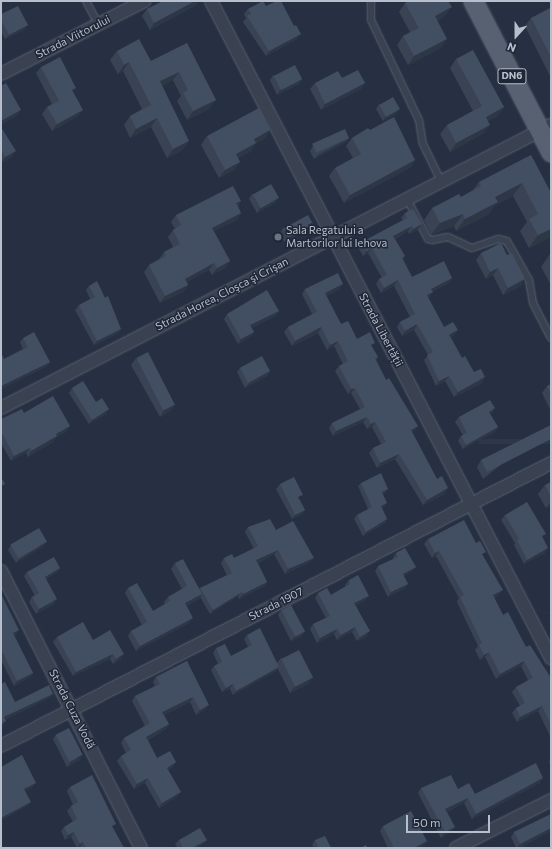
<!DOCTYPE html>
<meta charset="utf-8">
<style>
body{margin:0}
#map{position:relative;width:552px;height:849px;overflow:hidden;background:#263042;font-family:Commissioner,sans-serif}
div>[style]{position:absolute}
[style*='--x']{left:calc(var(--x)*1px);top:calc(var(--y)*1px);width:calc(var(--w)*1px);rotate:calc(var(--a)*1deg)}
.roads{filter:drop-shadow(0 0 1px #58606f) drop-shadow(0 0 1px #58606f)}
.lane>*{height:6px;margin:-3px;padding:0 3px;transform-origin:3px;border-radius:3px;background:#3a4252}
.street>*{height:12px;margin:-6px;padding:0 6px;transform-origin:6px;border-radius:6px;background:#3a4252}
.primary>*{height:19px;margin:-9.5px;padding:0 9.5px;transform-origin:9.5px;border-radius:9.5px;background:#586172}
.wall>*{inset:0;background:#394354}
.shaded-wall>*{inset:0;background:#2e3745;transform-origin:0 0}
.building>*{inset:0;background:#424e62;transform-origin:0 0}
.dots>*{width:11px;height:11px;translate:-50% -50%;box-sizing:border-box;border:2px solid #1f2737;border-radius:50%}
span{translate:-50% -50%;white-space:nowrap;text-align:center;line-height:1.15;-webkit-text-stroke:3px #1f2737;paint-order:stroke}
.shield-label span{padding:1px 3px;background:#1f2737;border:1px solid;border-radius:3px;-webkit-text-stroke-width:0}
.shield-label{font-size:10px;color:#b7becc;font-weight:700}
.street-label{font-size:11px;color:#b7becc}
.poi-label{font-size:11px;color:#b7becc}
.left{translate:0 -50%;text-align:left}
.frame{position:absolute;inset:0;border:2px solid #b7becc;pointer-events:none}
.north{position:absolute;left:496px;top:16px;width:40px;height:40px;-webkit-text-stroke:3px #1f2737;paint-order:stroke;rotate:201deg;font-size:11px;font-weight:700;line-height:16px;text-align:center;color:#b7becc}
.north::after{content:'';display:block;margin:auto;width:14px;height:18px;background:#b7becc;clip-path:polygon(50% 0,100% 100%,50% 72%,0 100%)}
.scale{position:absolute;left:406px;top:815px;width:84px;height:18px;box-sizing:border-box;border:2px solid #b7becc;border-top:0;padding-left:5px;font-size:12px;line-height:14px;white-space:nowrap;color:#b7becc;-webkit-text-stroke:3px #1f2737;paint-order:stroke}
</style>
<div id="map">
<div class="roads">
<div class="lane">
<i style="--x:86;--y:1;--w:26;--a:62"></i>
<i style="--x:371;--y:1;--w:19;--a:90"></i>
<i style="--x:371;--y:20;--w:111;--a:64.4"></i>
<i style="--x:419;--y:120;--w:24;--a:81"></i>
<i style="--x:423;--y:144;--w:41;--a:64.1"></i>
<i style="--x:407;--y:199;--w:45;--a:62.3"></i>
<i style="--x:428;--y:239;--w:4;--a:14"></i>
<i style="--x:432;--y:240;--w:16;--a:-11"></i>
<i style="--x:448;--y:237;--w:26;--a:25"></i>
<i style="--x:472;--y:248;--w:28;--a:-19"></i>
<i style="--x:498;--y:239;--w:9;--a:13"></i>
<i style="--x:507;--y:241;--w:45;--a:60.6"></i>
<i style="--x:529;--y:280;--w:23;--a:80"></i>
<i style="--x:533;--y:303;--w:39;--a:63"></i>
</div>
<div class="street">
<i style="--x:211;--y:1;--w:740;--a:62.64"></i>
<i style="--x:1;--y:74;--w:161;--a:-27"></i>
<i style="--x:1;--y:408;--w:619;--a:-27.23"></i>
<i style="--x:1;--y:571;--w:310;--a:63.2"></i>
<i style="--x:1;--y:746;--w:619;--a:-27.23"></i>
<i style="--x:456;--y:848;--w:106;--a:-26.8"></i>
</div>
<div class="primary">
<i style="--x:473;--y:1;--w:170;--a:62.7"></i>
</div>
</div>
<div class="wall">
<i style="clip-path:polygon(163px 1px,198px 1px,196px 5px,150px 30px,142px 16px,147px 9px)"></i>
<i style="clip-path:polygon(405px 3px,445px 16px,437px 21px,441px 48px,408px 65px,397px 45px,403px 36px,410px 32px,399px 12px)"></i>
<i style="clip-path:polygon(266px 6px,297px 39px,266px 56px,243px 22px,246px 18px,244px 14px,248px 9px)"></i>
<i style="clip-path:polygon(551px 10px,551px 78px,525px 26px,531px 18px)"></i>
<i style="clip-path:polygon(1px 14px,28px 25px,24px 30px,5px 39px,1px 31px)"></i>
<i style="clip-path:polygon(187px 43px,216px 100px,209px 109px,187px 120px,177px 101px,181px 96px,173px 80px,162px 86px,183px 150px,167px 158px,151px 127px,130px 138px,124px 125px,130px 116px,142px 109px,123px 71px,118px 74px,110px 60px,117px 51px,151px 61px)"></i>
<i style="clip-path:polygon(456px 59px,504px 107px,498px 116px,488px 121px,484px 133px,450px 152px,440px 134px,447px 125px,473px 111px,450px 68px)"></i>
<i style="clip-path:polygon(41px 67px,73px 92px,83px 110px,78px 116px,52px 131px,42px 114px,47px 107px,52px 104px,36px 73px)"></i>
<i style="clip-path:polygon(273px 75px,299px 84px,277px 95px,270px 80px)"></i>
<i style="clip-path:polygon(342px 78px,365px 83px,361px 89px,321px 110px,310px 89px,315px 83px)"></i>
<i style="clip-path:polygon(379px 104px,396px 114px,383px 121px,376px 109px)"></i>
<i style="clip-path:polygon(1px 127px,12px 157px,1px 163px)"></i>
<i style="clip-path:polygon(270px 130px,264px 139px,256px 143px,250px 152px,238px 158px,240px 162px,234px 170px,219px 178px,201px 145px,207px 136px)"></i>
<i style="clip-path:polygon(370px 130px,415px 160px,410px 168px,344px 203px,329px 176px,335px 168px,353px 158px,346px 146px,352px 138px)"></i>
<i style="clip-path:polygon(349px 138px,346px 142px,314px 159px,310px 151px,313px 146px)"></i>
<i style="clip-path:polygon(531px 155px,551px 193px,551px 237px,529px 248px,520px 231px,527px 222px,513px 196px,495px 205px,489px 214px,456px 231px,454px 226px,431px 235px,424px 220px,432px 208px,461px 197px,473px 190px,479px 182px)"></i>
<i style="clip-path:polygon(252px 194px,276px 202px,257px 213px,249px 199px)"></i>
<i style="clip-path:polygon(241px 201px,238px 206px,241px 213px,237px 220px,214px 231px,230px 261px,225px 268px,212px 275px,209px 270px,187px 282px,188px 285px,183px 292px,160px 303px,144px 272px,149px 265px,159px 259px,164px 252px,173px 247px,168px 237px,173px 230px,175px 229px,171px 222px,176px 215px)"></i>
<i style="clip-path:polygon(405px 213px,422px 224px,418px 229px,409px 234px,408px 231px,395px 239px,405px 256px,403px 259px,412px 277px,452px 278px,449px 283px,433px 291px,433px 292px,428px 298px,444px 327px,454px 336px,451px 337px,462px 358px,474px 372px,482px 383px,454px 397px,445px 381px,436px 386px,424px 360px,428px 355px,414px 330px,402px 336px,397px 327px,400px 322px,410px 317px,394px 286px,381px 293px,376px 284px,379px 279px,382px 278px,368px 253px,363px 256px,358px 247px,362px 242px,403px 220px,401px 218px)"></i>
<i style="clip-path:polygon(313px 224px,310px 229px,284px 242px,280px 233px,283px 228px)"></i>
<i style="clip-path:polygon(481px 253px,521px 286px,503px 295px,493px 275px,486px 279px,476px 260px)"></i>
<i style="clip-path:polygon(550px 254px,551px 254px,551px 285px,541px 267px)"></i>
<i style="clip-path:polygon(89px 286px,105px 298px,121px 329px,118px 333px,94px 345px,75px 310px,79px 305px,90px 299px,86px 290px)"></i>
<i style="clip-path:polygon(305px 289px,340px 289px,326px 296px,341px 324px,357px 339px,372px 347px,378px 357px,376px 360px,386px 380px,418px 426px,414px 431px,412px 432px,445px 494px,423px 505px,395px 459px,377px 468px,369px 453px,373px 448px,381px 444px,372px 427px,367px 429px,363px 422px,333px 436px,329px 428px,332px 423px,360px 409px,351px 393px,348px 394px,335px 371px,339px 366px,343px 364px,334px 346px,327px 350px,318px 333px,292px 346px,284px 332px,288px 327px,312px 314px,302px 294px)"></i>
<i style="clip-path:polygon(279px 311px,275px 316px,251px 328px,254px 332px,251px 336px,238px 344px,224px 319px,227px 314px)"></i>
<i style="clip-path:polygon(23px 338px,50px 362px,47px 366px,1px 389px,1px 353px,4px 359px,23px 349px,20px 342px)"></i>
<i style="clip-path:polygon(136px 358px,175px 405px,170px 411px,160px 417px,131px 365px)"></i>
<i style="clip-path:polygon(240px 368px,270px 371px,267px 376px,245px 388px,237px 372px)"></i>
<i style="clip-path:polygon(551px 384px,551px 411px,542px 393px,547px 386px)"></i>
<i style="clip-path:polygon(72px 388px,109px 409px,106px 414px,89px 424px,69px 393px)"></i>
<i style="clip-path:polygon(495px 408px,492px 413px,490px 414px,498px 427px,495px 432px,463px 449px,458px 441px,461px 436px,463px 435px,455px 422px,459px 417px)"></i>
<i style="clip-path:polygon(24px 413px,70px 426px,66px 432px,56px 437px,53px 442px,28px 457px,26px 453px,11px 461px,1px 443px,1px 419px)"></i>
<i style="clip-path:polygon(551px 425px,483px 479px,477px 467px,481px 460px)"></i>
<i style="clip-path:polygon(551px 482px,551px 506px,546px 508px,538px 494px,545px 485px)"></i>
<i style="clip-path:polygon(361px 483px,388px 489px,385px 493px,383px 494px,385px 506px,382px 508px,387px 519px,385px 523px,363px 536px,354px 519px,357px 515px,368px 509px,358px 486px)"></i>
<i style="clip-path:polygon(280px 484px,300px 500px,305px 510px,301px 515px,292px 519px,276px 489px)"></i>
<i style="clip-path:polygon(505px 515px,543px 538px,545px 553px,524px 564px,514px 545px,515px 543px,501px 520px)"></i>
<i style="clip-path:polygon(248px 527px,276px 530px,310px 562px,285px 574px,274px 554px,258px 563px,267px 582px,264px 586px,239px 599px,238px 596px,210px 614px,200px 597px,199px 599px,186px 606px,189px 623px,136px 651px,128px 636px,131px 631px,142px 625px,125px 593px,128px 588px,153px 611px,165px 604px,164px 602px,168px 597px,182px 589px,171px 569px,175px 563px,200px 589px,200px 588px,227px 575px,221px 563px,224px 558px,234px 558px,254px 549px,245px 532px)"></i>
<i style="clip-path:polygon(428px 539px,483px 556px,499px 595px,494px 598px,503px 615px,526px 647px,551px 678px,551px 738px,538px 711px,517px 722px,512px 713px,516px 708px,520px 706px,512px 692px,516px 687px,528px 680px,521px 666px,496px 679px,485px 657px,480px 660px,475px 650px,478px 646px,457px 602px,459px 598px,436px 556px,432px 558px,424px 544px)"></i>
<i style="clip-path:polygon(11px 545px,44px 546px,16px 563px,8px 550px)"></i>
<i style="clip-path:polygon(396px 553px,416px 567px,412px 571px,404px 576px,408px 584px,405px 588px,388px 597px,375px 571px,378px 566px,393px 559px,393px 558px)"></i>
<i style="clip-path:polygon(60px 568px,57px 572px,46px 579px,54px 604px,36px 614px,29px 602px,32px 597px,35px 596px,24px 576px,27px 572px)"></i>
<i style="clip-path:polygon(349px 580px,366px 600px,356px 605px,367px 636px,357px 641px,352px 632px,337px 640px,334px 634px,317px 643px,310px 629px,313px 624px,326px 618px,315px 598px,318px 593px,331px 595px,346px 586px,345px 585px)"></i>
<i style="clip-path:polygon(1px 594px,16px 635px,14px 636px,33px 673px,30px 677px,14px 686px,1px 660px)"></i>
<i style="clip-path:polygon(281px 610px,302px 636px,291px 641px,278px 615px)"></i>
<i style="clip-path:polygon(551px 610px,551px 616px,549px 613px)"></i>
<i style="clip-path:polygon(247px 635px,277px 663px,281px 658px,308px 684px,290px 693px,278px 669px,276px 671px,233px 695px,230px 689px,222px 692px,211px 670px,214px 666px,218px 664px,213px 653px,216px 648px,231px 656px,248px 647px,244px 639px)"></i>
<i style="clip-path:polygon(57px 637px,93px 640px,121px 659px,113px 664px,110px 659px,73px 676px,53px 642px)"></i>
<i style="clip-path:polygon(187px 661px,205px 710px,196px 715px,190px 702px,164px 715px,169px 724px,166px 729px,148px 740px,157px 758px,176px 762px,173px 767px,168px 770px,177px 797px,159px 808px,145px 783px,134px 789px,117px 761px,121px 756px,126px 753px,121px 743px,124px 738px,145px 726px,132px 701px,135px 696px,155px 686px,153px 682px,156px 677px)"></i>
<i style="clip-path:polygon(56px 735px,80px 760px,67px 767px,53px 739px)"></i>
<i style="clip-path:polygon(551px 758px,551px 767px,549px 762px)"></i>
<i style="clip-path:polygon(540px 783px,472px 819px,464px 803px,447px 812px,455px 827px,451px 832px,441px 838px,418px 793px,421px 788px,458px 789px,475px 794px)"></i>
<i style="clip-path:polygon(70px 787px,113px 828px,124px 848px,80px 848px,80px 847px,77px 848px,71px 837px,65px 840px,61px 831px,64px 827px,73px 822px,67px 811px,71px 806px,73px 805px,67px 791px)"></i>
<i style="clip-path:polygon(551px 814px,551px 831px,519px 848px,516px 848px,511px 837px,514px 832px)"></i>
<i style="clip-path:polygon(383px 826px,427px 841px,424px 845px,419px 848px,388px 848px,380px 831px)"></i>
<i style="clip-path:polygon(179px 840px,207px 840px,203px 844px,197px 848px,178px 848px,175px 844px)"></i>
<i style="clip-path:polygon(315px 840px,331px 848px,314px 848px,312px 845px)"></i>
</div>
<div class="shaded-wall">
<i style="clip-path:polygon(195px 1px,198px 1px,196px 5px,150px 30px,154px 23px)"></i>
<i style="clip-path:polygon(452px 7px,445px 16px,428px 25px,435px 16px)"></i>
<i style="clip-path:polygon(28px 25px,24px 30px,5px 39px,9px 35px)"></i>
<i style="clip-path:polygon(301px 34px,297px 39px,266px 56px,269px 51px)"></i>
<i style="clip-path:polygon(447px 39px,441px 48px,408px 65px,414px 56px)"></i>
<i style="clip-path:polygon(129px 62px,123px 71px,118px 74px,124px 65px)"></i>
<i style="clip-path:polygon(179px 72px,173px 80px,154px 90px,160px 81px)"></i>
<i style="clip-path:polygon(302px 79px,299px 84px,277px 95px,280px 90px)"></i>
<i style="clip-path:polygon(365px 83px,361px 89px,321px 110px,325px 104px)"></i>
<i style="clip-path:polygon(216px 100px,209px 109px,187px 120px,193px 111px)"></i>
<i style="clip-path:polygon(504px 107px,498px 116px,480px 126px,486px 117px)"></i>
<i style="clip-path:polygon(400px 109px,396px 114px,383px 121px,386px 116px)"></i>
<i style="clip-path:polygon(21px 110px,17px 116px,1px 125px,1px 121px)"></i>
<i style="clip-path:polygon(83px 110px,78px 116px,52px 131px,57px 124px)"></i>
<i style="clip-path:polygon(157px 118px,151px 127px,130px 138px,136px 129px)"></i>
<i style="clip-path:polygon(490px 125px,484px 133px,450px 152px,456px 143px)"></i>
<i style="clip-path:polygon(270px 130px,264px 139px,247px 147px,254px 139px)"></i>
<i style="clip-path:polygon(349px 138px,346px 142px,314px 159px,318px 155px)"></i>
<i style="clip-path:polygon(189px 141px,183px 150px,167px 158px,173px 149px)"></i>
<i style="clip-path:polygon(256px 143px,250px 152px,230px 162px,236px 154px)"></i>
<i style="clip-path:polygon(16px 151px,12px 157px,1px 163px,5px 157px)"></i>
<i style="clip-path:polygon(415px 160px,410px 168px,344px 203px,350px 195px)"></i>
<i style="clip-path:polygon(240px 162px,234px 170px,219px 178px,225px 170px)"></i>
<i style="clip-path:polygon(522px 183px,513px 196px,495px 205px,489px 214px,456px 231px,465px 219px,495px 197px)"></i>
<i style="clip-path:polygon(279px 198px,276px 202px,257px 213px,260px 208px)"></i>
<i style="clip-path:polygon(241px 201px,236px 207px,236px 203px)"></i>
<i style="clip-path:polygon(241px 213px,237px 220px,207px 235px,212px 228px)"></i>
<i style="clip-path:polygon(463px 214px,454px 226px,431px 235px,440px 223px)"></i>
<i style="clip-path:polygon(313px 224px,310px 229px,284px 242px,288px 237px)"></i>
<i style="clip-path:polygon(422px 224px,418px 229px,409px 234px,413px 229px)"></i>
<i style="clip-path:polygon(412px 226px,408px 231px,390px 241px,393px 236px)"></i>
<i style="clip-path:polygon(551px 229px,551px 237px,529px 248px,538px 235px)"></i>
<i style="clip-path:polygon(372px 248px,368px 253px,363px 256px,367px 251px)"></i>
<i style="clip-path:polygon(230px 261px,225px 268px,212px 275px,217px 268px)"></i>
<i style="clip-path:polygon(214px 263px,209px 270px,180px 286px,185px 279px)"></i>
<i style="clip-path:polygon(498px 268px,493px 275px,486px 279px,490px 272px)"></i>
<i style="clip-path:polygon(452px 278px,449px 283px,428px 294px,431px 289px)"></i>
<i style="clip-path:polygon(525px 279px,521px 286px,503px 295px,508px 288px)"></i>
<i style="clip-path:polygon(398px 280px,394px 286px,381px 293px,384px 288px)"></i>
<i style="clip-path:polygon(343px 284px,340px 289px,321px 298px,325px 293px)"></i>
<i style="clip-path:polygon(188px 285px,183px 292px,160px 303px,165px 296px)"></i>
<i style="clip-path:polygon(433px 292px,430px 297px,423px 300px,427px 295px)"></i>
<i style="clip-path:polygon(279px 311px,275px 316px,247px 330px,250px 325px)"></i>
<i style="clip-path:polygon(417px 324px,414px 330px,402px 336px,405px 331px)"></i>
<i style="clip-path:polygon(321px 327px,318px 333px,292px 346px,295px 341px)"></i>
<i style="clip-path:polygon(121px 329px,118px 333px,94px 345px,97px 341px)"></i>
<i style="clip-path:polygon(458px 330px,454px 336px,446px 340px,449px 335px)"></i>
<i style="clip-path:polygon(254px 332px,251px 336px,238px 344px,241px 339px)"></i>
<i style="clip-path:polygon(338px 341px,334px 346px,327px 350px,330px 345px)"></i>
<i style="clip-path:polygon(50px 362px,47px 366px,1px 389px,1px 386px)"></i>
<i style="clip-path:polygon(270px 371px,267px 376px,245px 388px,249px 383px)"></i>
<i style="clip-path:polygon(449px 376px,445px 381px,436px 386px,439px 381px)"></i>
<i style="clip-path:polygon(485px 377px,482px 383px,454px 397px,458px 392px)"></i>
<i style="clip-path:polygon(355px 388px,351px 393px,348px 394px,351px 389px)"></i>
<i style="clip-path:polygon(175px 405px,170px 411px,160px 417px,164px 410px)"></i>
<i style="clip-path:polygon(495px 408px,492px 413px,486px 416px,489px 412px)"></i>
<i style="clip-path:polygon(109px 409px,106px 414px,89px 424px,92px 420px)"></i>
<i style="clip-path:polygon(367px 417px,363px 422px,333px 436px,336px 431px)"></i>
<i style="clip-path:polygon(375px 422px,372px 427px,367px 429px,371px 424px)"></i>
<i style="clip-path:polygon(70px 426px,66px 432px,56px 437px,53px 442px,28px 457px,31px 451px,56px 434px)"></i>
<i style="clip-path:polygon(418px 426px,414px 431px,407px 435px,411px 430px)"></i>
<i style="clip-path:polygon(498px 427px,495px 432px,463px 449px,466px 445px)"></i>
<i style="left:551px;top:439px;width:5px;height:72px;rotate:90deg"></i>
<i style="clip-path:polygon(30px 448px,26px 453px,11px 461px,14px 456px)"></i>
<i style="clip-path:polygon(399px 454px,395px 459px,377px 468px,380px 463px)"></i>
<i style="clip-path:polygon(448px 488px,445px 494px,423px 505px,427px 500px)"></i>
<i style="clip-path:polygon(388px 489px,385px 493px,379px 496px,382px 492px)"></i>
<i style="clip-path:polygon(551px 501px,551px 506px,546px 508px)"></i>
<i style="clip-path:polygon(387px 503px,385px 506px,378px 510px,381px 506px)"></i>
<i style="clip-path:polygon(305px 510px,301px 515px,292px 519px,295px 515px)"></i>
<i style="clip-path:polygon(387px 519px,385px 523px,363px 536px,366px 532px)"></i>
<i style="clip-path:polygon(47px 542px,44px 546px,16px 563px,19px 559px)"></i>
<i style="clip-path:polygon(548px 548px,545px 553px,524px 564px,527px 560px)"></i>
<i style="clip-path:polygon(278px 550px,274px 554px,253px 565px,256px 560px)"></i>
<i style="clip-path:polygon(439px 551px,436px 556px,432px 558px,435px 553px)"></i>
<i style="clip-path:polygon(314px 558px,310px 562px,285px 574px,288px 569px)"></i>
<i style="clip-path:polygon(416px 567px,412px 571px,400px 578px,403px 574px)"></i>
<i style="clip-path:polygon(60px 568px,57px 572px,41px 581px,45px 577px)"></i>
<i style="clip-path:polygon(267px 582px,264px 586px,239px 599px,243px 594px)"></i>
<i style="clip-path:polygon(408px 584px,405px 588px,388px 597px,391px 592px)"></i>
<i style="clip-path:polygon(503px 590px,499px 595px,489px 600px,493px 595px)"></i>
<i style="clip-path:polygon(242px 592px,238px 596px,210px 614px,213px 610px)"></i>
<i style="clip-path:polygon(202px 594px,199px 599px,181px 609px,185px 603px)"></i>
<i style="clip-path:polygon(369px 596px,366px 600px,351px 608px,354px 603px)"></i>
<i style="clip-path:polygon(57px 599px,54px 604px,36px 614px,39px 609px)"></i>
<i style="clip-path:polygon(193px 618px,189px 623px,136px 651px,140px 646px)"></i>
<i style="clip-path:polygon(355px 627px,352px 632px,337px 640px,341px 635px)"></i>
<i style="clip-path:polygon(337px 629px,334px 634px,317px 643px,320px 638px)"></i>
<i style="clip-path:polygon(19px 630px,16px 635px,10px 638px,13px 633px)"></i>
<i style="clip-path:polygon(305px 631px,302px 636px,291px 641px,295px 636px)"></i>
<i style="clip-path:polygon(370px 631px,367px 636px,357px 641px,360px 637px)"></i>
<i style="clip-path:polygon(489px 652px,485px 657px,480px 660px,484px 655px)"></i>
<i style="clip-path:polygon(113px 654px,110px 659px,73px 676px,76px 672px)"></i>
<i style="clip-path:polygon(124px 654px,121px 659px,113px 664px,116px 659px)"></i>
<i style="clip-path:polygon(524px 661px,521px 666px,496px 679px,500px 674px)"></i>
<i style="clip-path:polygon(279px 667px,276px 671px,233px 695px,236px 691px)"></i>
<i style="clip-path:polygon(33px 673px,30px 677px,14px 686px,17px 681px)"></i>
<i style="clip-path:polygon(313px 678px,308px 684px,290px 693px,295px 686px)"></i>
<i style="clip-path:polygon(233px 684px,230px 689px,222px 692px,226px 688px)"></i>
<i style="clip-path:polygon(53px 694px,50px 698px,1px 722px,4px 717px)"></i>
<i style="clip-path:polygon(193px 697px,190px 702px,159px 717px,162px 712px)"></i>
<i style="clip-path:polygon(209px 705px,205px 710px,196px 715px,200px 710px)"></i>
<i style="clip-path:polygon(542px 706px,538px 711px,517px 722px,520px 717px)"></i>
<i style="clip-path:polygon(6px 721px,3px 726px,1px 727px,1px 724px)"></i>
<i style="clip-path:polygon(169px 724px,166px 729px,143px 742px,146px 737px)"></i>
<i style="clip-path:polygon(83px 755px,80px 760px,67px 767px,71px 762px)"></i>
<i style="clip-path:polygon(176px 762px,173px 767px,163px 773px,167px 768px)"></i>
<i style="clip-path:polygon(148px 778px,145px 783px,134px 789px,137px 784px)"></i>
<i style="clip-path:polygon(543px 778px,540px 783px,472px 819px,476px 814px)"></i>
<i style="clip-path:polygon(36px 783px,33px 787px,21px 794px,24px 789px)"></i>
<i style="clip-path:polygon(181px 792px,177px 797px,159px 808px,162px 803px)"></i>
<i style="clip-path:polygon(468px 798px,464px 803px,442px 814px,445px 809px)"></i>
<i style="clip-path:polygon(31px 802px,27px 806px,1px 821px,1px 818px)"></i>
<i style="clip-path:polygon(455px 827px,451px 832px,441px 838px,445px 832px)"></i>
<i style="clip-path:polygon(551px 828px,551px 831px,519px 848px,517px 848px,520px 844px)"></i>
<i style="clip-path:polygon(74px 832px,71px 837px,65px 840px,68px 835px)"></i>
<i style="clip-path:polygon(207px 840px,203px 844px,197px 848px,192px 848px)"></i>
<i style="clip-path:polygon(427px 841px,424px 845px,419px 848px,414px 848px)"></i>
<i style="clip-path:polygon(83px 842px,80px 847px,77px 848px,80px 844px)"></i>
</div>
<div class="building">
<i style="clip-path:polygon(163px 1px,195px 1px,154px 23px,147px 9px)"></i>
<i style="clip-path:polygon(263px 1px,266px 6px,277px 1px,281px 1px,294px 26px,296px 25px,301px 34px,269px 51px,247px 16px,251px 14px,248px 9px)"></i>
<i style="clip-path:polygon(409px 1px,448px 1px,452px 7px,435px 16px,447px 39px,414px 56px,403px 36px,419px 28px,405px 3px)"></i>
<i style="clip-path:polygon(18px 6px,28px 25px,9px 35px,1px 20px,1px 14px)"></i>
<i style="clip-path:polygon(550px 8px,551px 10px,551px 57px,531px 18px)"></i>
<i style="clip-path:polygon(139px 39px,151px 61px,187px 43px,216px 100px,193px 111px,183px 93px,188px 90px,179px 72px,160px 81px,189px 141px,173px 149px,157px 118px,136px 129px,130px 116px,151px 105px,129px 62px,124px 65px,117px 51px)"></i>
<i style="clip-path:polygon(473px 50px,504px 107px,486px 117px,490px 125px,456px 143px,447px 125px,482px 106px,456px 59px)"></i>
<i style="clip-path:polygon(60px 57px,76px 88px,72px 90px,83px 110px,57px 124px,47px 107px,59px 101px,41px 67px)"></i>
<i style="left:295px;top:65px;width:16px;height:24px;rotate:63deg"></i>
<i style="clip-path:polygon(358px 70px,365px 83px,325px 104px,315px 83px,338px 71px,342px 78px)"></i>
<i style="clip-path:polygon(6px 83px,21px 110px,1px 121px,1px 86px)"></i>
<i style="left:393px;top:97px;width:14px;height:16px;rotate:60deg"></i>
<i style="clip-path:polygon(259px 108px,270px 130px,254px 139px,256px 143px,236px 154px,240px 162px,225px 170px,207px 136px)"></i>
<i style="clip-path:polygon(394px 117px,415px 160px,350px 195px,335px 168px,361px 154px,352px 138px,368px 128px,370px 130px)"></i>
<i style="clip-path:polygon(1px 127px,16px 151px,5px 157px,1px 150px)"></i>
<i style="left:345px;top:129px;width:10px;height:36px;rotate:66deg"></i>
<i style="clip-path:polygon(531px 155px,551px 193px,551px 229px,538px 235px,529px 219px,538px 214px,522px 183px,495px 197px,498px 202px,465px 219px,463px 214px,440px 223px,432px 208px,459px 194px,461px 197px,481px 186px,479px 182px)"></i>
<i style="left:271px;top:184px;width:16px;height:21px;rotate:60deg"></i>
<i style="clip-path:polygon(233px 186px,241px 201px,236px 203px,241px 213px,212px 228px,230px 261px,217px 268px,214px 263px,185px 279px,188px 285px,165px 296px,149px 265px,166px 256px,164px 252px,180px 244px,173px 230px,181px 225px,176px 215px)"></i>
<i style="clip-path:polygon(413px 209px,422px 224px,413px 229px,412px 226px,393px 236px,405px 256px,402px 258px,412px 277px,444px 261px,452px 278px,431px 289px,433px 292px,427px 295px,444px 327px,453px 322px,458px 330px,449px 335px,462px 358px,465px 356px,474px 372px,481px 369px,485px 377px,458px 392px,449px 376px,439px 381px,427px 355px,433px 352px,417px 324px,405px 331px,400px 322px,415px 314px,398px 280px,384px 288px,379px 279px,387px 275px,372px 248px,367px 251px,362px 242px,407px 218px,405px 213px)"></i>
<i style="left:308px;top:215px;width:10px;height:28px;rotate:61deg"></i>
<i style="clip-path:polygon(501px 243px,507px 255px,512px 253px,525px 279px,508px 288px,498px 268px,490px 272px,481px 253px)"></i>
<i style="clip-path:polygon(338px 273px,343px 284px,325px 293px,341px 324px,348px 321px,357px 339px,370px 332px,375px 343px,371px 345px,378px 357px,375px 358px,386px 380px,389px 378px,418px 426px,411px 430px,437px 479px,442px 476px,448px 488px,427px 500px,399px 454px,380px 463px,373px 448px,386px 442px,375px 422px,371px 424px,367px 417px,336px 431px,332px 423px,365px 407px,355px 388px,351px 389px,339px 366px,348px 361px,338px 341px,330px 345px,321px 327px,295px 341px,288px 327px,317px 312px,305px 289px)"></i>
<i style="clip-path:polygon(97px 281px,105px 298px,108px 296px,121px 329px,97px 341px,79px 305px,95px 297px,89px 286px)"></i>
<i style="clip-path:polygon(267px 290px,279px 311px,250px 325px,254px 332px,241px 339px,227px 314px)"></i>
<i style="clip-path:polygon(34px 332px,50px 362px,1px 386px,1px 353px,4px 359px,28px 347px,23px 338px)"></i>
<i style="left:148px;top:352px;width:59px;height:13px;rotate:63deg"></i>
<i style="left:262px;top:356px;width:17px;height:25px;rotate:62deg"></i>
<i style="clip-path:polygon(83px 381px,96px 402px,102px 398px,109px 409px,92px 420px,72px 388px)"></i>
<i style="clip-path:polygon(551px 384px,551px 394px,547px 386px)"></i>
<i style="clip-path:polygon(53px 396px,70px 426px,56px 434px,57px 436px,31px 451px,30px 448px,14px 456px,1px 431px,1px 419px,22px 409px,24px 413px)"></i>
<i style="clip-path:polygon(490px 400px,495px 408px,489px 412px,498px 427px,466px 445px,461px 436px,467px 433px,459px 417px)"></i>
<i style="clip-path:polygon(551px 425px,551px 439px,487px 472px,481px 460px)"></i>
<i style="clip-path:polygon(381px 473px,388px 489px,382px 492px,387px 503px,381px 506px,387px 519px,366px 532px,357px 515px,372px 507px,361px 483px)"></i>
<i style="clip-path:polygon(1px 477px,5px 484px,1px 486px)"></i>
<i style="clip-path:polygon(294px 477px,303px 495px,298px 497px,305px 510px,295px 515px,280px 484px)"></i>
<i style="clip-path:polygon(551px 482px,551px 497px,545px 485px)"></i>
<i style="clip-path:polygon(527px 502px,546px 534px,542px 536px,548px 548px,527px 560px,517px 540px,519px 539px,505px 515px)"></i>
<i style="clip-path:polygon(270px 519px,276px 530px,293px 521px,314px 558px,288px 569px,278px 550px,256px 560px,267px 582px,243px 594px,242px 592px,213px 610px,200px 588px,232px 573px,224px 558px,232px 554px,234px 558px,258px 546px,248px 527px)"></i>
<i style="clip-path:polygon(464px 520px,476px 543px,480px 541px,486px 552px,482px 554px,503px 590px,493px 595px,503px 615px,508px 612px,526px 647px,530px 645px,551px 678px,551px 725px,542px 706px,520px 717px,516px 708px,525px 703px,516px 687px,533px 678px,524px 661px,500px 674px,489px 652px,484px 655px,479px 645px,482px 643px,460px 597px,464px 595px,439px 551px,435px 553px,428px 539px)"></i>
<i style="left:39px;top:528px;width:16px;height:33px;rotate:60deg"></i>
<i style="clip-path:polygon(405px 548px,416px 567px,403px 574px,408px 584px,391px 592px,378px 566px,398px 557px,396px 553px)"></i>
<i style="clip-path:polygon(54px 557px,60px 568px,45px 577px,57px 599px,39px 609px,32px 597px,39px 593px,27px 572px)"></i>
<i style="clip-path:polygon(183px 559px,202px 594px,185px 603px,193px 618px,140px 646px,131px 631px,147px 622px,128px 588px,137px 583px,153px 611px,170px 601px,168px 597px,187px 586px,175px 563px)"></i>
<i style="clip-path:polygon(358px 575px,369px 596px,354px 603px,370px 631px,360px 637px,355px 627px,341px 635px,337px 629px,320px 638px,313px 624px,330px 616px,318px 593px,327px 588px,331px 595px,350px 584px,349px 580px)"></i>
<i style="clip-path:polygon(1px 594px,19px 630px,13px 633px,33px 673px,17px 681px,1px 649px)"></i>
<i style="left:291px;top:605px;width:30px;height:11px;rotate:62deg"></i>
<i style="clip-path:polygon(83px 622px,93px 640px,110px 630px,124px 654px,116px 659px,113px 654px,76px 672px,57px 637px)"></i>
<i style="clip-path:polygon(260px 628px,279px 667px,236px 691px,233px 684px,226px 688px,214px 666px,222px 662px,216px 648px,225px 644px,231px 656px,252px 645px,247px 635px)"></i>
<i style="left:299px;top:650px;width:31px;height:20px;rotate:63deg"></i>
<i style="clip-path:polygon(187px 661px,209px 705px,200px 710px,193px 697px,162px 712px,169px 724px,146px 737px,157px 758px,170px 751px,176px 762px,167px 768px,181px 792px,162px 803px,148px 778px,137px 784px,121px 756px,131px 750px,124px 738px,150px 723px,135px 696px,160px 684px,156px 677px)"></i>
<i style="clip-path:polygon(5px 682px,15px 702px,49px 685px,53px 694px,4px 717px,6px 721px,1px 724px,1px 684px)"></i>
<i style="left:69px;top:728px;width:30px;height:15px;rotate:63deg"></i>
<i style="clip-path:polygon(22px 755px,36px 783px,24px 789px,31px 802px,1px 818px,1px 767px)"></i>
<i style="clip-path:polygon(536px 763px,543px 778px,476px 814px,468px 798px,445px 809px,455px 827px,445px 832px,421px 788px,451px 775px,458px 789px,469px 783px,475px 794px)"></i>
<i style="clip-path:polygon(92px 775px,116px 824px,112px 826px,124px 848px,86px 848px,83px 842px,80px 844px,74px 832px,68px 835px,64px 827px,77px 819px,71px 806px,78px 802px,70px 787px)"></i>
<i style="clip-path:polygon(411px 811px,427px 841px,414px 848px,394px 848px,383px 826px)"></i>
<i style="clip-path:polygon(551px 814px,551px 828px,520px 844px,514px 832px)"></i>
<i style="clip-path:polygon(200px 828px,207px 840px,192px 848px,183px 848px,179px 840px)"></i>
<i style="clip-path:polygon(325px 836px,331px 848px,319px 848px,315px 840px)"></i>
<i style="clip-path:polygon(366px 845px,368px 848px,360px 848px)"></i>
</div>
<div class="dots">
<i style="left:278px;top:237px;background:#6b7280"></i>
</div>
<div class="shield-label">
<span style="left:512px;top:76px">DN6</span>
</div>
<div class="street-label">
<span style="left:73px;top:37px;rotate:-27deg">Strada Viitorului</span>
<span style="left:222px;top:294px;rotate:-27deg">Strada Horea, Cloşca şi Crişan</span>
<span style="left:381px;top:330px;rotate:62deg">Strada Libertății</span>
<span style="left:276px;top:604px;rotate:-27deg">Strada 1907</span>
<span style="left:72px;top:709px;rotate:63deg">Strada Cuza Vodă</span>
</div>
<div class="poi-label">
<span class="left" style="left:286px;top:237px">Sala Regatului a<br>Martorilor lui Iehova</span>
</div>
<div class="frame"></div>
<div class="north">N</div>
<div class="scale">50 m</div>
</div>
